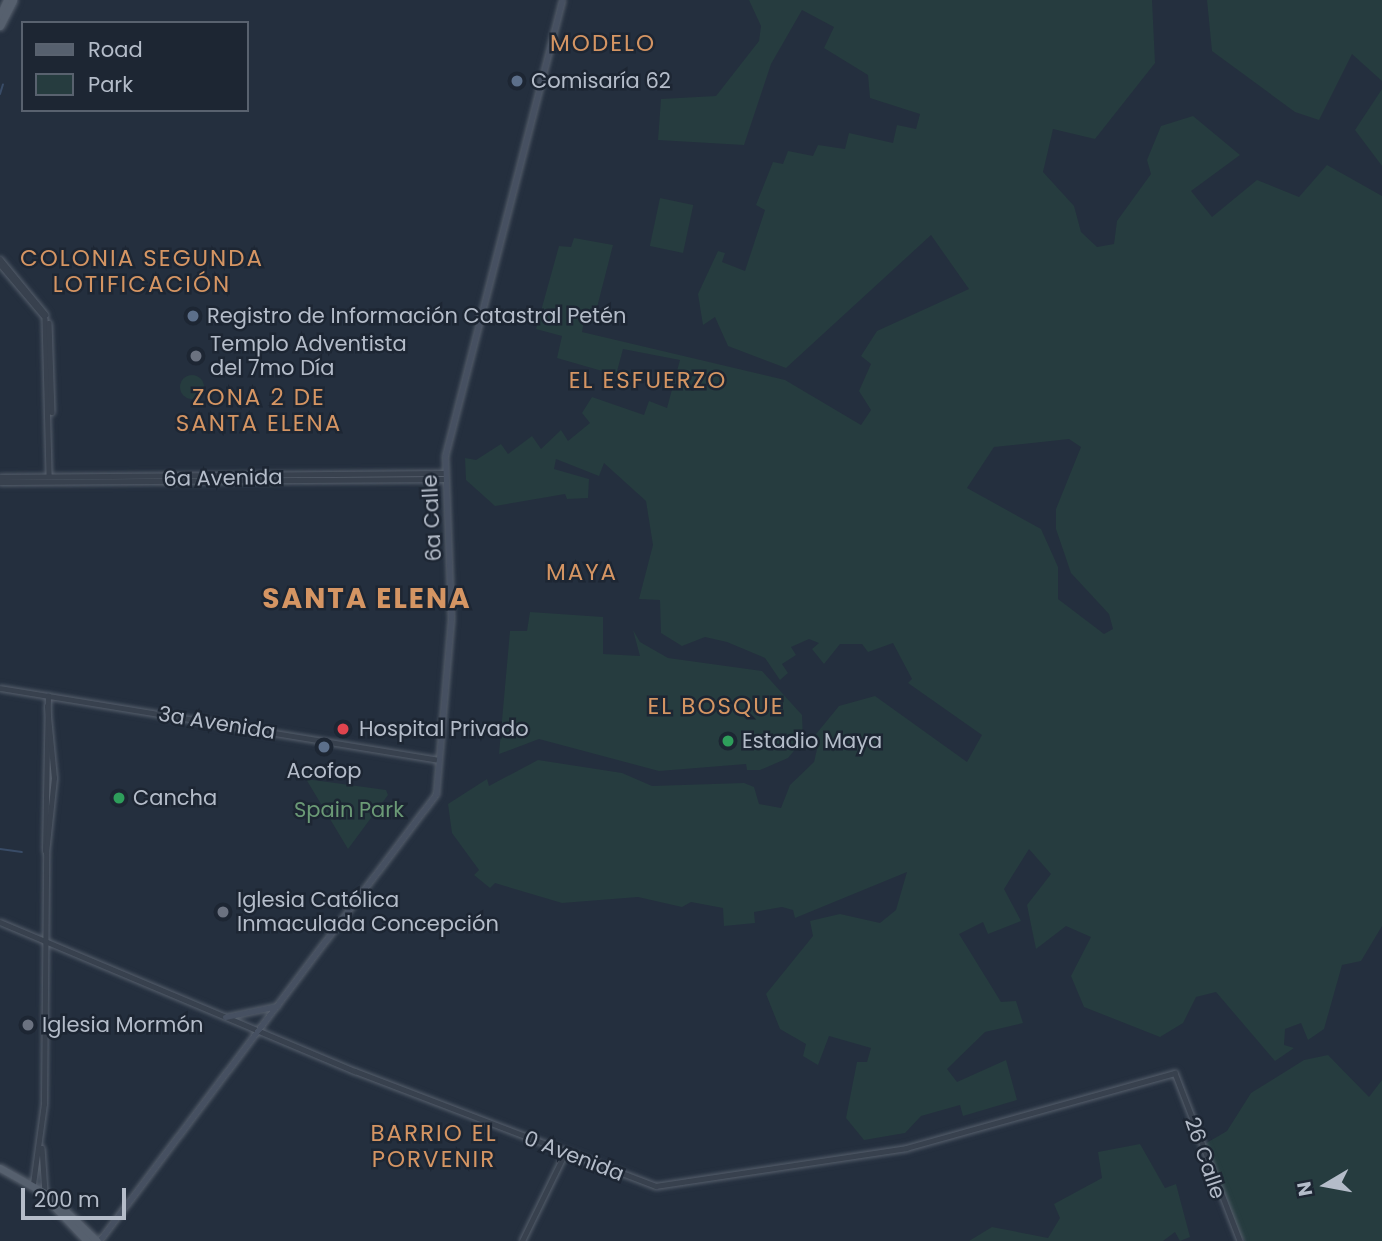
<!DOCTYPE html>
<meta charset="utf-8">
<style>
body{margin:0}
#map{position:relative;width:1382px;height:1241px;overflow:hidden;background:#242f3e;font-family:Poppins,sans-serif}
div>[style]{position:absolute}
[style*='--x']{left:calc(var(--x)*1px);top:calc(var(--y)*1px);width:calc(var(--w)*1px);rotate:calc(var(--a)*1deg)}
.green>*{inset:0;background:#263c3f;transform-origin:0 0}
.round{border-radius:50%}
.stream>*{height:2px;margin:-1px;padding:0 1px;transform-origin:1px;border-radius:1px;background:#394c67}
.roads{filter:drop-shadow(0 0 2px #565f6c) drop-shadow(0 0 2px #565f6c)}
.tertiary>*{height:4.5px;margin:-2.25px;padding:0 2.25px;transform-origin:2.25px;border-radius:2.25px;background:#38414e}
.secondary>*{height:5px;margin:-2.5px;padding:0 2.5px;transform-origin:2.5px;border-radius:2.5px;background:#465061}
.primary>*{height:7px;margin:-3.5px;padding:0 3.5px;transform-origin:3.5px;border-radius:3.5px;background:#56606e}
.dots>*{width:19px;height:19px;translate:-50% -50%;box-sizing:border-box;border:4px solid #1d2633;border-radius:50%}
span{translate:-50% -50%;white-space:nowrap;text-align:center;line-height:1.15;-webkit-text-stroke:5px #1d2633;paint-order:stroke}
.poi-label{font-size:21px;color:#b4bcc9}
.left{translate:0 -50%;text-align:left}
.street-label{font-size:21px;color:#b4bcc9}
.park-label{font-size:21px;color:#6b9a76}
.neighbourhood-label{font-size:23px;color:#d59563;letter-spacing:2px}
.district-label{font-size:28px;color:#d59563;font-weight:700;letter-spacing:2px}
.legend{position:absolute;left:21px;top:21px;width:228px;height:91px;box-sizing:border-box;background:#1d2633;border:2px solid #59626f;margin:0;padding:9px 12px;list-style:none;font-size:21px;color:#b4bcc9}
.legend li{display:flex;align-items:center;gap:14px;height:35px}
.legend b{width:35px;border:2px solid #59626f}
.north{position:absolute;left:1291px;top:1150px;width:70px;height:70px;-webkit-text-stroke:5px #1d2633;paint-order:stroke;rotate:260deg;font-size:19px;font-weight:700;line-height:28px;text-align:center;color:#b4bcc9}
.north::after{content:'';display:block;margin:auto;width:24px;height:32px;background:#b4bcc9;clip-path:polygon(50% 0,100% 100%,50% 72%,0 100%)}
.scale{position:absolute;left:21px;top:1188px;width:105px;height:32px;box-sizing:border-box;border:4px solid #b4bcc9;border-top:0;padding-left:9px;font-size:21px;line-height:24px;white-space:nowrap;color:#b4bcc9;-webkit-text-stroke:5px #1d2633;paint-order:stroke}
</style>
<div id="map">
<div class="green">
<i style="clip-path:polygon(evenodd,749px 0,1152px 0,1155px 63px,1095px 139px,1053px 129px,1043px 172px,1074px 206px,1081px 232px,1097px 247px,1114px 244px,1117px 221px,1151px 174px,1147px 160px,1161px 126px,1193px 116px,1240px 155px,1191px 191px,1212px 217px,1257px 180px,1299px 197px,1327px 165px,1382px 196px,1382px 926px,1361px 961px,1342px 965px,1324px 1029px,1308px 1040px,1301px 1023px,1285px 1029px,1284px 1045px,1294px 1048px,1275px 1061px,1216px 992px,1196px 997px,1183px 1023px,1160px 1037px,1084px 1007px,1071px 976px,1091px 937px,1066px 926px,1036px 949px,1027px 905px,1051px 874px,1029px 849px,1004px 889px,1021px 921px,988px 934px,983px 922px,959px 934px,1001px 1002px,1016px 1001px,1023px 1023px,985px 1032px,947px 1069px,957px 1082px,1006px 1060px,1017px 1100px,963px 1116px,960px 1105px,921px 1116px,905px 1133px,864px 1140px,846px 1118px,857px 1062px,867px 1062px,871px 1048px,829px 1036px,818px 1065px,803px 1056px,806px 1044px,780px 1029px,766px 994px,813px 936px,810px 921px,840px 914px,880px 923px,896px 910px,907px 872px,795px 918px,793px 910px,782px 907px,754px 912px,755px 923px,724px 926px,723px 908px,691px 902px,682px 907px,638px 897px,562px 903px,495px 883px,490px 888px,474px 875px,479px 870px,452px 833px,448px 804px,487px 779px,489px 786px,538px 760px,622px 773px,652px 786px,744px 783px,754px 787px,759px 804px,781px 808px,790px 785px,814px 762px,818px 745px,812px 739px,839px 706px,875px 696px,967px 762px,982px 735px,908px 683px,912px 679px,893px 643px,868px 652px,862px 644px,840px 644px,824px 664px,812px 649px,819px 643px,809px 639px,791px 647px,796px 655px,782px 664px,788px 673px,780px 680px,765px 658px,727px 642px,705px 637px,682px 646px,661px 633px,660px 600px,639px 599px,653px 545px,646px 501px,604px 463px,599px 476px,556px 459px,554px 469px,589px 479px,588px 498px,567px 499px,565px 494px,495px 506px,466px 480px,465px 458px,476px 460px,501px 444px,508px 454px,532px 436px,541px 449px,561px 430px,568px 441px,590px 423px,582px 413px,592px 397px,644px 415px,649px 401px,667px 408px,680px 360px,623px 349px,616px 375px,557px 358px,562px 336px,536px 329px,559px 246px,571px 247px,574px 238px,613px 245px,593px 323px,584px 321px,582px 332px,785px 380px,861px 425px,871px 410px,859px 391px,871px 364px,861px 356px,877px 331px,969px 289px,931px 235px,786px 368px,728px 346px,715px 317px,703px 325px,698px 294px,718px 251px,725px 253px,722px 262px,745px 271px,765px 210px,756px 205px,773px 162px,783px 164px,788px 151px,813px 156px,818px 145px,845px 149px,849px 133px,893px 143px,897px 125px,916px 129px,920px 114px,870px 98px,868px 75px,824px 48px,834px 27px,802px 10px,771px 64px,744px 145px,658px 140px,661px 99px,716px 96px,759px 41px,761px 26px,749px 0,1069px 439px,1081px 447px,1056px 509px,1056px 529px,1071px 573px,1109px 614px,1113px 629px,1104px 634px,1058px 599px,1058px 567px,1041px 529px,967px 488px,994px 447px,1069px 439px)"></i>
<i style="clip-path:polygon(1207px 0,1382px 0,1382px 81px,1352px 54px,1319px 120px,1295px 112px,1212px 51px)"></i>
<i style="clip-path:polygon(1382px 89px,1382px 166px,1355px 130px)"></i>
<i style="left:660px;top:198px;width:34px;height:49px;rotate:12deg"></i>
<i class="round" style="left:180px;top:375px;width:24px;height:24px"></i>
<i style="clip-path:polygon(530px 612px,603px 617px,603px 654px,640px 656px,633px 630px,640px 642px,668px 658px,762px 671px,802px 715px,803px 740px,788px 758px,760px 770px,747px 770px,746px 764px,659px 771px,539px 739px,499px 754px,510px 631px,527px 631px)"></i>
<i style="clip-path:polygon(306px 779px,386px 790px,388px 795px,348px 849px)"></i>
<i style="clip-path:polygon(1328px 1055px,1369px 1097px,1382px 1080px,1382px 1241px,1245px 1241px,1232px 1225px,1203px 1145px,1227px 1131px,1251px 1093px,1304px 1060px)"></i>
<i style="clip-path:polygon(1140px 1144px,1165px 1188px,1176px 1184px,1190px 1237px,1180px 1241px,1175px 1232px,1163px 1241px,969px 1241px,992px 1227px,1048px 1238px,1060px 1218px,1054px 1204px,1102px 1178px,1098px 1152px)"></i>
</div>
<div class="stream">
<i style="--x:0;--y:94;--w:10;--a:-73"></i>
<i style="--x:0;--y:849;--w:22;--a:8"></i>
</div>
<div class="roads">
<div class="tertiary">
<i style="--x:0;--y:259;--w:72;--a:50.6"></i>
<i style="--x:0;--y:264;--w:68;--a:49.8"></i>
<i style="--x:45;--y:319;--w:157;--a:88.5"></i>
<i style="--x:49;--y:323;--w:89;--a:88.1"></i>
<i style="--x:0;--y:477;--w:445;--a:-0.5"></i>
<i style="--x:0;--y:482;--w:445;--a:-0.4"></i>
<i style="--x:0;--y:688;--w:441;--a:9.3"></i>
<i style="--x:45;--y:851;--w:155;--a:-88.9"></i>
<i style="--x:0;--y:922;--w:385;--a:22.8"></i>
<i style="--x:355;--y:1071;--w:322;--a:20.9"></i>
<i style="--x:656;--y:1186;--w:253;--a:-8.6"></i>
<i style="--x:906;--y:1148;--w:279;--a:-15.6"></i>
<i style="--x:1175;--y:1073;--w:180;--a:68.8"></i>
<i style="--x:42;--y:1148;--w:44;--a:86.1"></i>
<i style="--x:33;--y:1184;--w:81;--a:-82.2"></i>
<i style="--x:44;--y:1104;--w:251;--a:-89.5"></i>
<i style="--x:46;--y:853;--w:75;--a:-83.9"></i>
<i style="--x:54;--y:778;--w:72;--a:-95.6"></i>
<i style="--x:522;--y:1241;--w:98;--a:-64"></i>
</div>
<div class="secondary">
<i style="--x:225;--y:1017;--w:53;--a:-11.9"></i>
<i style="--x:99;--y:1241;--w:560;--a:-52.99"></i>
<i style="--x:436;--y:794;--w:177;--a:-85.1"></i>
<i style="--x:451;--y:618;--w:162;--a:-92.1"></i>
<i style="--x:445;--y:456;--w:471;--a:-75.6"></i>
</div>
<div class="primary">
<i style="--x:0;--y:15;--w:17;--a:-65"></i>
<i style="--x:0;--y:26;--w:29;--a:-63"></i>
<i style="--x:0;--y:1168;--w:57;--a:29.2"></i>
<i style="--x:50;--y:1196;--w:65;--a:43.8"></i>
<i style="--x:54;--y:1206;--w:48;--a:46.7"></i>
</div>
</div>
<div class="dots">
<i style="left:517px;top:81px;background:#5c6f8a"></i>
<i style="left:193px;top:316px;background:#5c6f8a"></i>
<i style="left:196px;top:356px;background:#6b7280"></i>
<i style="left:343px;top:729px;background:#e0444e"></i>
<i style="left:728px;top:741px;background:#2e9e5b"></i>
<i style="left:324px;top:747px;background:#5c6f8a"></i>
<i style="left:119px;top:798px;background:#2e9e5b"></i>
<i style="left:223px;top:912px;background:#6b7280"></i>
<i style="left:28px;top:1025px;background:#6b7280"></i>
</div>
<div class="poi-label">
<span class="left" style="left:531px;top:81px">Comisaría 62</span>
<span class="left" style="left:207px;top:316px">Registro de Información Catastral Petén</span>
<span class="left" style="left:210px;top:356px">Templo Adventista<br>del 7mo Día</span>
<span class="left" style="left:359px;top:729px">Hospital Privado</span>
<span class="left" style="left:742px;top:741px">Estadio Maya</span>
<span style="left:324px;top:771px">Acofop</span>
<span class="left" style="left:133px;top:798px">Cancha</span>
<span class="left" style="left:237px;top:912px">Iglesia Católica<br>Inmaculada Concepción</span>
<span class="left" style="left:42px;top:1025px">Iglesia Mormón</span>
</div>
<div class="street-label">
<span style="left:223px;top:478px;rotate:-1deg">6a Avenida</span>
<span style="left:432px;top:518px;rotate:-93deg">6a Calle</span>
<span style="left:217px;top:723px;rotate:9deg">3a Avenida</span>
<span style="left:574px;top:1156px;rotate:21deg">0 Avenida</span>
<span style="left:1205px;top:1158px;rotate:71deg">26 Calle</span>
</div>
<div class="park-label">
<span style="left:349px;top:810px">Spain Park</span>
</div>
<div class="neighbourhood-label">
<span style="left:603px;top:43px">MODELO</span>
<span style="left:142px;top:271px">COLONIA SEGUNDA<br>LOTIFICACIÓN</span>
<span style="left:648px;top:380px">EL ESFUERZO</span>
<span style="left:259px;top:410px">ZONA 2 DE<br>SANTA ELENA</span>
<span style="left:582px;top:572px">MAYA</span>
<span style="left:716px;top:706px">EL BOSQUE</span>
<span style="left:434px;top:1146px">BARRIO EL<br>PORVENIR</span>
</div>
<div class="district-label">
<span style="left:367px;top:599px">SANTA ELENA</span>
</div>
<ul class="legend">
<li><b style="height:9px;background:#56606e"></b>Road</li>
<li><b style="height:19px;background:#263c3f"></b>Park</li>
</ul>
<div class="north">N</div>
<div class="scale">200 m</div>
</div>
